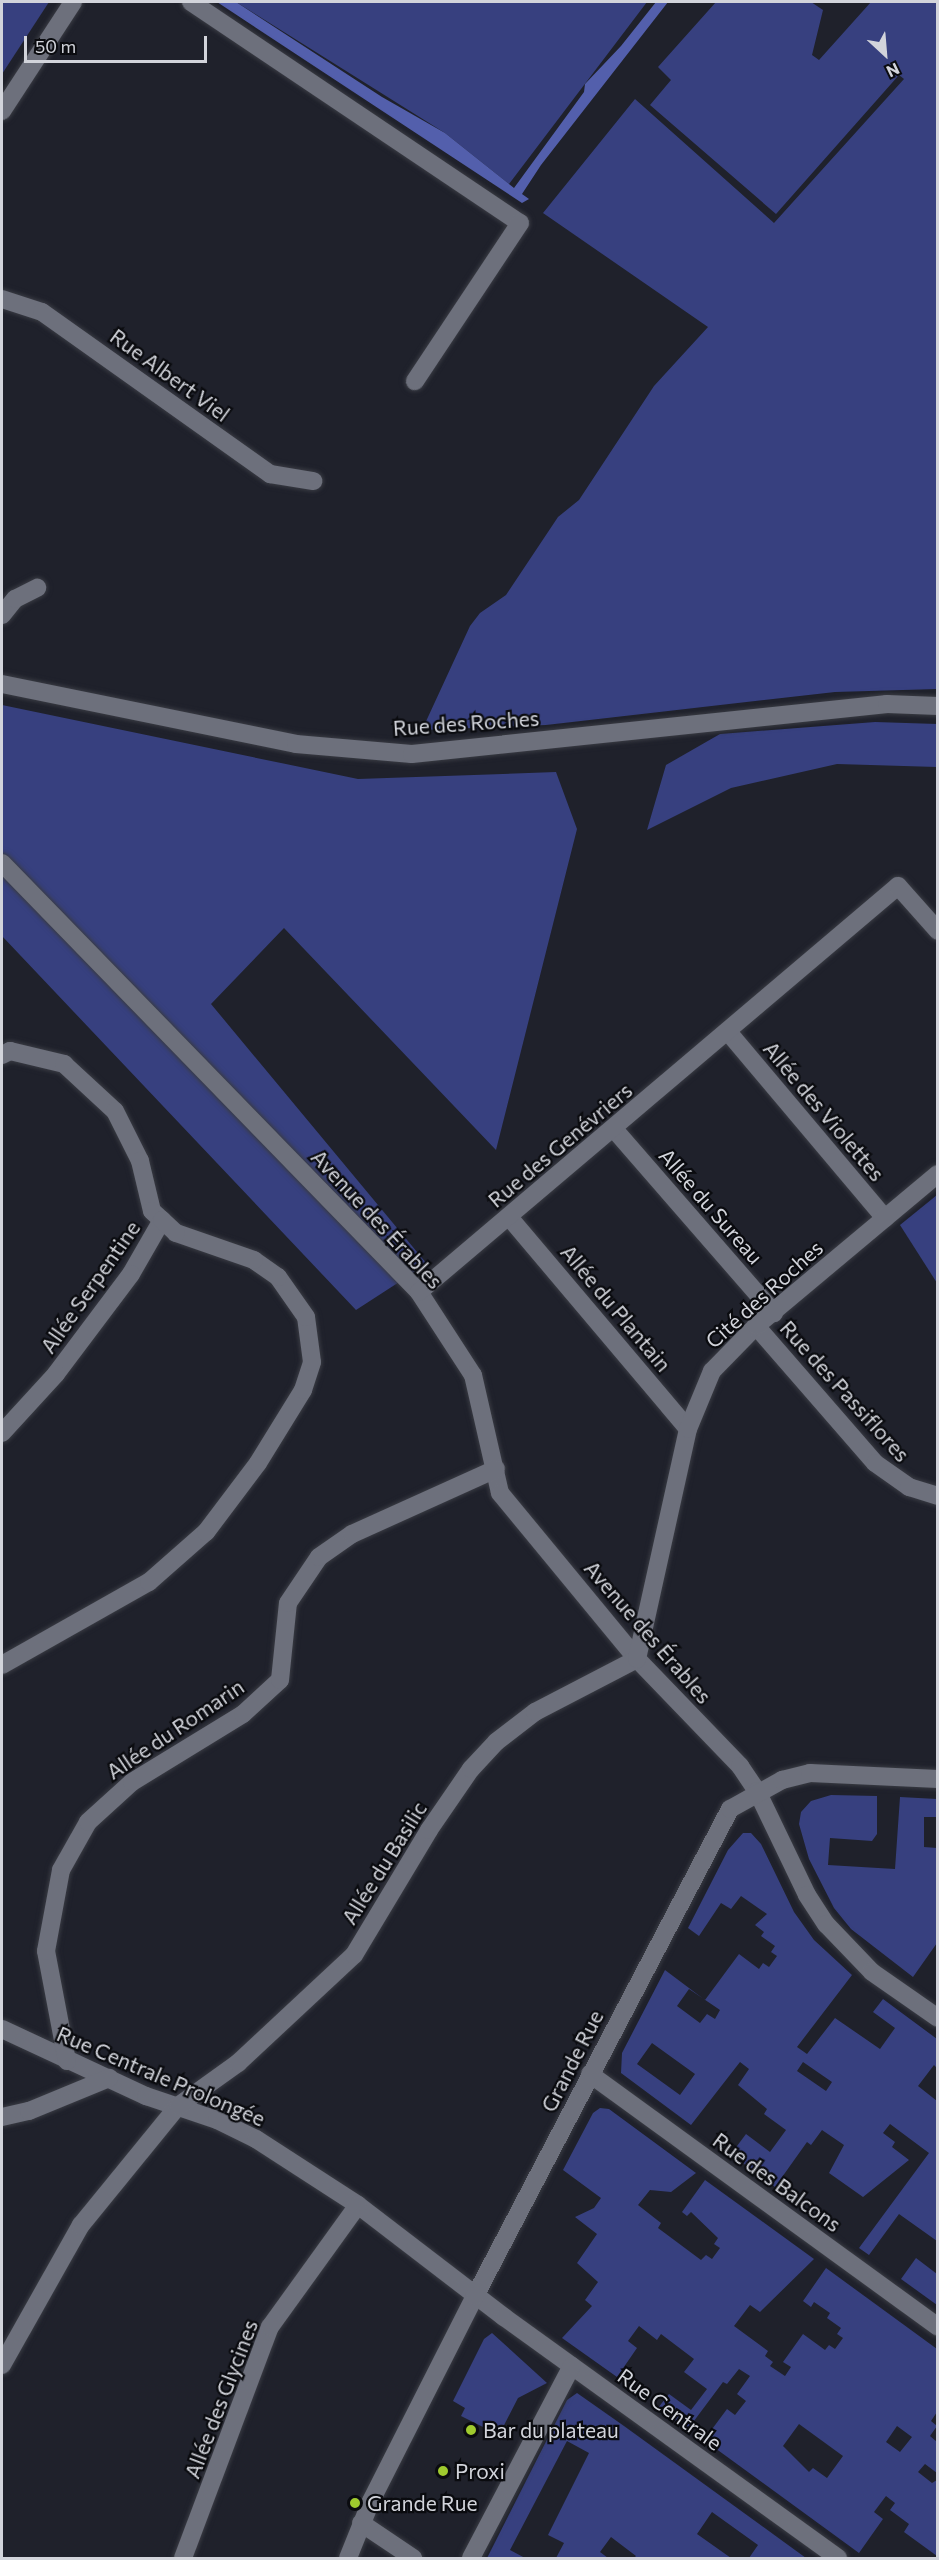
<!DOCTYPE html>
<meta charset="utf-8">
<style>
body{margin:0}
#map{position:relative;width:939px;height:2560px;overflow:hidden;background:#1f212b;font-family:Commissioner,sans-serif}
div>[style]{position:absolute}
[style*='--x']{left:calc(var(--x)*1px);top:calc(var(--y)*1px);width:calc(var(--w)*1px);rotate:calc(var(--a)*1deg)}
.green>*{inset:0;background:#37407f}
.water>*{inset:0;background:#535fac}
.roads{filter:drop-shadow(0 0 2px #393b43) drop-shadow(0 0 2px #393b43)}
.minor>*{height:18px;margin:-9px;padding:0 9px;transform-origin:9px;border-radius:9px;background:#6d707c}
.dots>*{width:16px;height:16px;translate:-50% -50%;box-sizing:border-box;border:3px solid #0a0b0f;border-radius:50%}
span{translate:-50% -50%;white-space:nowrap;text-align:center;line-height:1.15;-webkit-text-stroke:4.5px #0a0b0f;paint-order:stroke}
.street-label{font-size:21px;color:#d2d4db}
.poi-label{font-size:21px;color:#d2d4db}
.left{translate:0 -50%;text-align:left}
.frame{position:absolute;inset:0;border:3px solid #d2d4db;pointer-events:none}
.north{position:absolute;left:855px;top:24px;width:60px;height:60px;-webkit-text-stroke:4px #0a0b0f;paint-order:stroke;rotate:154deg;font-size:16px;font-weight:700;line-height:24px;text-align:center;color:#d2d4db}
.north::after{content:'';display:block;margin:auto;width:21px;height:27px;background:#d2d4db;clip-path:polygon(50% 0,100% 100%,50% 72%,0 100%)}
.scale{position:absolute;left:24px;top:36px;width:183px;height:27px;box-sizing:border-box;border:3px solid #d2d4db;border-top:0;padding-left:8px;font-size:18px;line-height:21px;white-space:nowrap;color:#d2d4db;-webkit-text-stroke:4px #0a0b0f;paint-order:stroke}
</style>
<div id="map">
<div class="green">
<i style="clip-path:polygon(2px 2px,49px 2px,2px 74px)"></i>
<i style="clip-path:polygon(236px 2px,647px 2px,509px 184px,445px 133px)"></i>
<i style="clip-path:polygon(716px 2px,811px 2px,823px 10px,812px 55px,819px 60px,871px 2px,937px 2px,937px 689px,835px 692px,546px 725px,422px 730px,470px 626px,480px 613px,506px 595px,558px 517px,579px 500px,654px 386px,708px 327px,543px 213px,635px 99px,774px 223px,904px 79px,899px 75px,776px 214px,650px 105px,671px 80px,658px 67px)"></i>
<i style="clip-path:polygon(2px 705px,358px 779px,556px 772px,577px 829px,496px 1150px,284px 928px,211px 1004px,427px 1264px,356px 1310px,2px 936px)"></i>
<i style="clip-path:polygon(875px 722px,937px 724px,937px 767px,837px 764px,731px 788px,647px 830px,666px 765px,720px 734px)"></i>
<i style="clip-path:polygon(937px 1195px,937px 1283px,900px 1225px)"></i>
<i style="clip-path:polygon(831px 1795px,877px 1796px,877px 1834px,872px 1841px,830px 1838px,828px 1865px,895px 1869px,900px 1797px,937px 1799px,937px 1817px,924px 1817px,924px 1847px,937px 1848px,937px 1943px,913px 1977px,851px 1929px,834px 1908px,809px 1859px,799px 1824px,801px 1812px,811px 1801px)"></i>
<i style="clip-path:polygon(evenodd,743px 1833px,751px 1833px,761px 1844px,794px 1912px,814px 1940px,852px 1975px,797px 2047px,807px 2054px,835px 2018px,880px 2049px,895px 2028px,873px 2012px,883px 1999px,937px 2039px,937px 2068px,934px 2065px,918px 2086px,937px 2101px,937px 2241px,899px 2214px,869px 2255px,859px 2248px,929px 2153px,890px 2124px,883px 2133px,895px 2142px,892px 2147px,909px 2160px,863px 2197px,829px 2173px,844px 2145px,822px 2130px,811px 2145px,807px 2142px,775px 2187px,731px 2154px,746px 2134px,770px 2152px,786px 2130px,764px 2114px,767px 2109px,738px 2085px,749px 2069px,740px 2062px,691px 2125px,621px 2073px,622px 2053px,665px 1970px,705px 2000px,739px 1954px,759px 1969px,763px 1963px,769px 1967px,777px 1956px,771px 1952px,775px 1946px,761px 1936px,764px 1932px,755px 1925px,767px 1914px,741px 1896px,731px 1909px,721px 1903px,699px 1936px,688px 1928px,728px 1850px,743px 1833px,689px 1989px,720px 2010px,715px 2019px,707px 2014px,700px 2023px,677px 2006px,689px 1989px,743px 1833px,652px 2043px,695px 2074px,680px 2095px,637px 2064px,652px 2043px,743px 1833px,803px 2062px,832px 2082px,826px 2091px,797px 2071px,803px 2062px)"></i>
<i style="clip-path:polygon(evenodd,600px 2108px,609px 2109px,696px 2173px,671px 2192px,650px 2190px,638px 2205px,661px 2223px,658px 2228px,701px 2260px,706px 2255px,712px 2259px,720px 2248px,714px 2244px,718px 2238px,691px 2212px,687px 2216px,682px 2212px,705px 2180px,814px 2259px,760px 2312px,750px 2305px,734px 2326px,768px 2351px,765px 2356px,773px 2362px,770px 2366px,785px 2376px,791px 2367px,783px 2362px,803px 2334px,825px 2350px,829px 2345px,835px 2349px,843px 2338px,837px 2334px,841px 2328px,827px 2318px,830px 2313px,814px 2302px,811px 2307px,803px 2301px,826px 2268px,937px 2349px,937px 2412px,931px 2421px,937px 2426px,930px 2436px,937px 2442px,937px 2473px,925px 2464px,918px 2472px,932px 2483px,937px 2480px,937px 2556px,904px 2532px,909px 2524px,890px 2510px,895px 2503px,886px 2496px,874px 2512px,883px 2519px,859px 2553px,704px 2440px,727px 2409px,735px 2415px,746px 2401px,737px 2394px,750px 2376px,739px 2369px,727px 2384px,723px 2382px,688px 2429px,658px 2408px,669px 2394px,691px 2410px,707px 2389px,684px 2372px,694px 2359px,661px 2334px,657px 2340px,639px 2326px,628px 2341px,637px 2348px,617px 2377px,562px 2338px,592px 2306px,585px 2300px,598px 2282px,577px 2263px,597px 2234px,575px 2217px,594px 2208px,601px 2198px,563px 2170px,593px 2113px,600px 2108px,799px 2424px,843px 2456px,827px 2478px,813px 2468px,809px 2472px,783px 2446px,799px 2424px,600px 2108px,897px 2426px,912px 2437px,900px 2452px,886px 2442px,897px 2426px)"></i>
<i style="clip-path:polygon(916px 2258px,937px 2274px,937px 2305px,901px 2279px)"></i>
<i style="clip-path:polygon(492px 2333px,547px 2383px,518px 2398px,499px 2435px,461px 2416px,465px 2408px,453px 2401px,484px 2339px)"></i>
<i style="clip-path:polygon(577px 2393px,624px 2426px,806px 2558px,749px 2558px,758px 2545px,712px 2512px,697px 2534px,731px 2558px,634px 2558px,636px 2556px,611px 2537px,600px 2552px,608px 2558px,556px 2558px,564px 2543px,548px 2535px,589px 2453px,567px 2441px,510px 2550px,525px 2558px,487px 2558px,567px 2400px)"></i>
</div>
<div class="water">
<i style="clip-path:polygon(217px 2px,236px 2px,382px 97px,445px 133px,514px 188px,584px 92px,585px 84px,621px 46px,656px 2px,668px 2px,541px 165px,522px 194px,529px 199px,522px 203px)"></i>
</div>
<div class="roads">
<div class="minor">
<i style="--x:191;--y:2;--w:396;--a:33.9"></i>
<i style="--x:520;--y:223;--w:190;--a:123.6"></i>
<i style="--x:2;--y:111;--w:130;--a:-56.9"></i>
<i style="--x:2;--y:299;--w:42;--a:18"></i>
<i style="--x:42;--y:312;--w:280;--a:35.4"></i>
<i style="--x:270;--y:474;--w:44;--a:9.2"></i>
<i style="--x:2;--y:615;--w:21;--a:-51"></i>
<i style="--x:15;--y:599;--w:25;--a:-27"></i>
<i style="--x:2;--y:684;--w:300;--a:11.5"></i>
<i style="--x:296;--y:744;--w:116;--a:4.9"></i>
<i style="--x:412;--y:754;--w:478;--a:-6"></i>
<i style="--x:887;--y:704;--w:51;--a:2.2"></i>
<i style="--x:2;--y:863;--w:598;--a:45.81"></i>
<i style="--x:419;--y:1292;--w:99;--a:57"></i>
<i style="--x:473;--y:1375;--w:121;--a:77.1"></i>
<i style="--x:500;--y:1493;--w:215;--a:50.5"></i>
<i style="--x:637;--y:1659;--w:149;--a:46.1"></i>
<i style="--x:740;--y:1766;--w:30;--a:56"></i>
<i style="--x:757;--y:1791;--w:115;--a:64.3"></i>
<i style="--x:807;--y:1895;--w:35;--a:57"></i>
<i style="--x:826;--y:1924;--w:66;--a:46.2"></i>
<i style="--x:872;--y:1972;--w:80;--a:34.9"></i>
<i style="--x:729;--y:1033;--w:242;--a:49.9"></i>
<i style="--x:2;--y:1055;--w:9;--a:-27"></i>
<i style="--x:10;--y:1051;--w:56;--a:13.5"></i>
<i style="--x:64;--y:1064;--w:69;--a:42.7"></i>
<i style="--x:115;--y:1111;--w:56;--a:63.4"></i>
<i style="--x:140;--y:1161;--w:51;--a:76.5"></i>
<i style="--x:152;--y:1211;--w:13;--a:42"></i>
<i style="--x:162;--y:1220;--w:62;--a:119.9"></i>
<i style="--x:131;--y:1274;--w:125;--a:126.9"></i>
<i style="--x:56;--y:1374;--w:80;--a:132.5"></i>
<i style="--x:614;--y:1129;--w:244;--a:49"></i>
<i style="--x:509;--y:1217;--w:277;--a:49.8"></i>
<i style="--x:419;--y:1292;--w:628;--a:-40.28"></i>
<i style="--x:898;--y:886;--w:60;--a:48.4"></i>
<i style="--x:756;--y:1326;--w:181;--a:49"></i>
<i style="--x:875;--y:1463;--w:42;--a:35.2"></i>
<i style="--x:909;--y:1487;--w:30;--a:17"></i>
<i style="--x:2;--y:1665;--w:169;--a:-29.5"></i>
<i style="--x:149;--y:1582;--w:76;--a:-41.3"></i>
<i style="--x:206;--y:1532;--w:86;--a:-53"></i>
<i style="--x:258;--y:1463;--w:86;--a:-58.3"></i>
<i style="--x:303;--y:1390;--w:29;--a:-72"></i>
<i style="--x:312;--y:1362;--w:45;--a:-97.6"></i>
<i style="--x:306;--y:1317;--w:49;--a:-125"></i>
<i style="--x:278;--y:1277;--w:29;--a:-145"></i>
<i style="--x:254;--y:1260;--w:83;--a:-160.9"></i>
<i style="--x:176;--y:1233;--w:19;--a:-137"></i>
<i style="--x:2;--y:2029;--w:159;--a:25"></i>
<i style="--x:146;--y:2096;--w:75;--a:18.7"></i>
<i style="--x:217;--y:2120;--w:43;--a:26"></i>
<i style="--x:256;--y:2139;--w:121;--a:32.9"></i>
<i style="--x:358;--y:2205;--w:184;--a:37.5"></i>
<i style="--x:504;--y:2317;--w:412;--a:35.8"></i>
<i style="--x:67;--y:2061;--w:112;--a:-100.8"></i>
<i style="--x:46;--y:1951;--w:82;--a:-79.5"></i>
<i style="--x:61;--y:1870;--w:55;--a:-60.6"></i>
<i style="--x:88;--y:1822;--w:59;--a:-42.3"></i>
<i style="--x:132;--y:1782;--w:130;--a:-31.5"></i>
<i style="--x:243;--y:1714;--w:50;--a:-42.6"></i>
<i style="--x:280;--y:1680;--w:77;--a:-84.1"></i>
<i style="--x:288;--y:1603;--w:55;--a:-56"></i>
<i style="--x:319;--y:1557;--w:40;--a:-34.9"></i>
<i style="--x:352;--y:1534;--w:158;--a:-24.3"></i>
<i style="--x:590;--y:2074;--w:430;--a:36"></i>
<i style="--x:2;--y:2117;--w:28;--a:-13"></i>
<i style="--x:29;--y:2111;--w:87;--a:-22.4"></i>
<i style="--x:2;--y:2365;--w:161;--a:-60.6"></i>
<i style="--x:81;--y:2225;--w:154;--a:-50.8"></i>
<i style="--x:178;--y:2106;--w:74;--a:-35.6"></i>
<i style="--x:238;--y:2063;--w:158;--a:-43"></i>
<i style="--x:354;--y:1955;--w:146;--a:-59"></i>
<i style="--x:429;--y:1830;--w:74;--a:-55.5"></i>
<i style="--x:471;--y:1769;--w:37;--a:-47"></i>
<i style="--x:496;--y:1742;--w:49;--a:-37.6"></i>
<i style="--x:535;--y:1712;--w:115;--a:-27.5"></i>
<i style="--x:637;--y:1659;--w:236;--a:-77.5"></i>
<i style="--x:688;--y:1429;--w:63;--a:-67.5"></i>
<i style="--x:712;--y:1371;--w:63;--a:-45.6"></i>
<i style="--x:756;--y:1326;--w:237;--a:-39.9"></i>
<i style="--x:361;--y:2523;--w:63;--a:33.9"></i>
<i style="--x:183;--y:2558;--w:247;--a:-69.4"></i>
<i style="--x:270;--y:2327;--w:150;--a:-54.2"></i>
<i style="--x:348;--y:2558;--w:61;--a:-68"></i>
<i style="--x:371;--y:2501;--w:230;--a:-63.1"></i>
<i style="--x:475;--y:2296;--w:550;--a:-62.36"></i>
<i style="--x:730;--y:1809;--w:60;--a:-29.1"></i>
<i style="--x:782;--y:1780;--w:29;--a:-14"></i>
<i style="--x:810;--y:1773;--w:128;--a:2.7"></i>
<i style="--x:471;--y:2558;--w:217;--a:-62.3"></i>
</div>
</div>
<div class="dots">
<i style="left:471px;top:2430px;background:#9fca2e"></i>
<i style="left:443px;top:2471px;background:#9fca2e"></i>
<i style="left:355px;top:2503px;background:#9fca2e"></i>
</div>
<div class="street-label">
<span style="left:170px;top:375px;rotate:36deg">Rue Albert Viel</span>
<span style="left:466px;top:723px;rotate:-4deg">Rue des Roches</span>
<span style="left:824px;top:1111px;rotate:50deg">Allée des Violettes</span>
<span style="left:560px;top:1145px;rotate:-40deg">Rue des Genévriers</span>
<span style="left:711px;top:1206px;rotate:49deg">Allée du Sureau</span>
<span style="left:377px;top:1219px;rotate:47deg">Avenue des Érables</span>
<span style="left:90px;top:1287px;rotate:-55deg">Allée Serpentine</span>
<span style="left:764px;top:1294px;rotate:-42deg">Cité des Roches</span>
<span style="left:616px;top:1308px;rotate:50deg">Allée du Plantain</span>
<span style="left:845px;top:1391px;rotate:48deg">Rue des Passiflores</span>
<span style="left:648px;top:1632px;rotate:49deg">Avenue des Érables</span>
<span style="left:175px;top:1729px;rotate:-34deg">Allée du Romarin</span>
<span style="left:384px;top:1863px;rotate:-58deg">Allée du Basilic</span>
<span style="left:572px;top:2061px;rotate:-63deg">Grande Rue</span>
<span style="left:161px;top:2076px;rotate:23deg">Rue Centrale Prolongée</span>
<span style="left:777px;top:2182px;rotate:36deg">Rue des Balcons</span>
<span style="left:221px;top:2399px;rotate:-69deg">Allée des Glycines</span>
<span style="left:670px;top:2409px;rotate:36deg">Rue Centrale</span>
</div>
<div class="poi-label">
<span class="left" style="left:483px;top:2430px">Bar du plateau</span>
<span class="left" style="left:455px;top:2471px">Proxi</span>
<span class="left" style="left:367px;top:2503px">Grande Rue</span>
</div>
<div class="frame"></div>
<div class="north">N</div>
<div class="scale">50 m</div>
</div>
